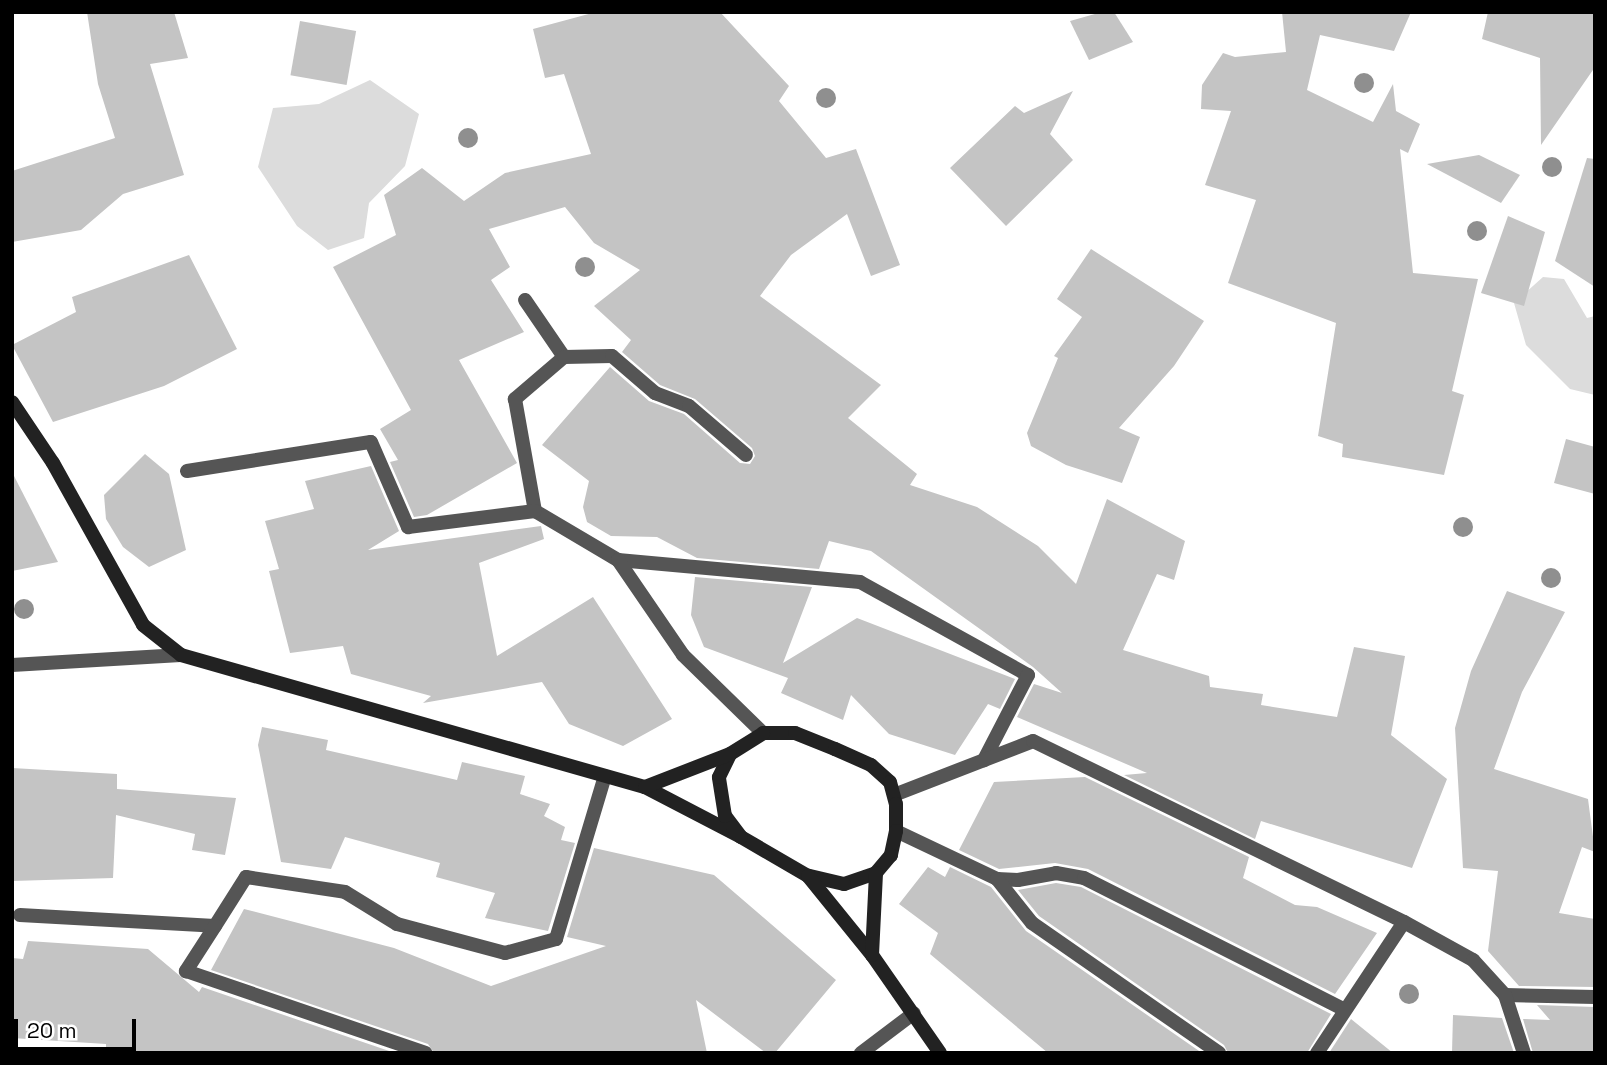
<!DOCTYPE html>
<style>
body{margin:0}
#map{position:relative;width:1607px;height:1065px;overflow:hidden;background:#fff;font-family:"Space Grotesk",sans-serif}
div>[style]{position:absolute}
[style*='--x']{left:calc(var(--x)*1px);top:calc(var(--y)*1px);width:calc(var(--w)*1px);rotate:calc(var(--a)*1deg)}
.green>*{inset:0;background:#dcdcdc}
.building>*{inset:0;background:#c4c4c4;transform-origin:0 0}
.lane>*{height:14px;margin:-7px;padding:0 7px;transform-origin:7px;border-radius:7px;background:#555}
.street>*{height:14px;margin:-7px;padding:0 7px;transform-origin:7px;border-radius:7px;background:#555}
.secondary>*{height:14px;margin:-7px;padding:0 7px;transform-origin:7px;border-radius:7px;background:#222}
.trees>*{width:20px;height:20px;margin:-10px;border-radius:50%;background:#8f8f8f}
span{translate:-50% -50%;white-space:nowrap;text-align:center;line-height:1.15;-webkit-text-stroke:5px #fff;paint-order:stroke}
.frame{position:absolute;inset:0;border:14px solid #000;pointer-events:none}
.scale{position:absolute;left:14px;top:1019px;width:122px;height:32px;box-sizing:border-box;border:4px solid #000;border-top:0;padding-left:9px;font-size:21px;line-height:24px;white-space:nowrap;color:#000;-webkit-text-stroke:5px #fff;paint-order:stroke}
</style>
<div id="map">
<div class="green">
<i style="clip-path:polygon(370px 80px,419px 114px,405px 166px,369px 203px,364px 238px,328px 250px,297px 226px,258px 167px,273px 108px,319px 104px)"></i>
<i style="clip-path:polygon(1543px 277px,1564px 279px,1587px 318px,1595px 316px,1595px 395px,1570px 389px,1526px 345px,1514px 303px)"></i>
</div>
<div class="building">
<i style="clip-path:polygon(87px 12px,174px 12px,188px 58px,150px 64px,184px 175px,123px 194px,81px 230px,12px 242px,12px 171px,115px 138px,98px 84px)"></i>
<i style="clip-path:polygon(596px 12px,720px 12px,789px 86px,779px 101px,826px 158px,856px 149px,900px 265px,871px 276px,847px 214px,791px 255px,760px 296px,881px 385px,848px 418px,917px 474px,910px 485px,977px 507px,1038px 546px,1076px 584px,1107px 499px,1185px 541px,1174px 580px,1157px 574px,1123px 650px,1209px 676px,1210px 687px,1263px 694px,1261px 705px,1337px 717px,1354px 647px,1405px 656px,1391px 735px,1447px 779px,1412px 868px,1261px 821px,1255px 839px,1124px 775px,1147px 773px,1017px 717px,1034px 684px,1062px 693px,1033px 667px,871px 551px,829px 541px,819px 569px,697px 558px,657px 537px,611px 536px,587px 522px,583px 507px,589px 481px,542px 445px,610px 367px,649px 401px,684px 414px,740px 463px,750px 464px,755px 456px,752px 448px,695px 399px,660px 385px,622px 352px,631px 340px,594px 306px,640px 270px,594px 243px,565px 207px,489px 229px,510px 267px,491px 280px,524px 332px,459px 360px,517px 463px,427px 515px,414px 517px,390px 462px,398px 460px,380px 429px,411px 410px,333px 267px,396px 235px,384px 195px,422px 168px,464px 201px,505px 173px,591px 154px,564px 74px,545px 78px,533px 29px)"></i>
<i style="clip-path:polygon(1102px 12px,1114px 12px,1133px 42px,1089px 60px,1070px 21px)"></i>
<i style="clip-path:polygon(1282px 12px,1411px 12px,1394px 51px,1320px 35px,1307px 90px,1373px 122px,1393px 84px,1396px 111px,1420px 124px,1408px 153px,1400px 149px,1413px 273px,1478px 279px,1452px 391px,1464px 395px,1444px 475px,1342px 457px,1343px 444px,1318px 436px,1336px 323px,1228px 283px,1256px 200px,1205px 185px,1231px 111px,1201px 109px,1202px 85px,1223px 53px,1235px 57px,1286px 52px)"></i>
<i style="clip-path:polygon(1488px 12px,1595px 12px,1595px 67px,1541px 145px,1540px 58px,1482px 39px)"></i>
<i style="left:300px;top:21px;width:57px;height:55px;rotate:10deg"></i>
<i style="clip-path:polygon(1073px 91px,1050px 134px,1073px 160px,1006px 226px,950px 168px,1015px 106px,1024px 113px)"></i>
<i style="clip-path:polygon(1479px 155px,1520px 175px,1501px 203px,1427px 164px)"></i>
<i style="clip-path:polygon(1587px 158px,1595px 159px,1595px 287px,1555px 261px)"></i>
<i style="clip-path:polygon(1508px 216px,1545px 232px,1524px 306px,1481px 293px)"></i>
<i style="clip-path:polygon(1091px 249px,1204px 321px,1174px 366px,1119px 428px,1140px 437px,1122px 483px,1066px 465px,1031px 446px,1027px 433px,1058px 358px,1054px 356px,1082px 317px,1057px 299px)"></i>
<i style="clip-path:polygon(189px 255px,237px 349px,164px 386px,53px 422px,12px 345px,76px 312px,72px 297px)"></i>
<i style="clip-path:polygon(1566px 439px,1595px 447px,1595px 494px,1554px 483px)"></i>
<i style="clip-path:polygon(145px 454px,169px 474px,186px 550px,149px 567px,123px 547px,106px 519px,104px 495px)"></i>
<i style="clip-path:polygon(371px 466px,399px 531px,368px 550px,541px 526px,544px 539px,479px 563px,497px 656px,593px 597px,672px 719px,623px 746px,569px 724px,542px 682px,423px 703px,431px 696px,351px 674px,343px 646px,290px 653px,269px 571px,279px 569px,265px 521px,314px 509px,305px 481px)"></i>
<i style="clip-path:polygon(12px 472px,58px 562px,12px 571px)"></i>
<i style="clip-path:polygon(695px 577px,812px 587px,783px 663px,857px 618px,1015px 679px,1000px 709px,988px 704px,955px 755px,889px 734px,851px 695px,843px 720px,781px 693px,788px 678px,704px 647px,691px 615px)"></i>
<i style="clip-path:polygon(1507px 591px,1565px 612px,1522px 692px,1494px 769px,1588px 799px,1595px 852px,1582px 847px,1559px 913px,1595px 919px,1595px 987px,1519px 986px,1488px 951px,1498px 871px,1463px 868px,1455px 728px,1471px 671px)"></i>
<i style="clip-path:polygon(262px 727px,328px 740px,326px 750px,457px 780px,462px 762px,525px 776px,520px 794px,550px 804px,544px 816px,565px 827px,561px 840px,575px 843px,548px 931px,485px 918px,495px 893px,436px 877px,440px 863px,345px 837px,331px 869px,281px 862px,258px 745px)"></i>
<i style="clip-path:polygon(12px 768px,117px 774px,117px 789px,236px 798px,225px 855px,192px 850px,195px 834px,116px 815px,113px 878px,12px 881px)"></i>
<i style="clip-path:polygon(1085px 777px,1249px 857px,1243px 878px,1295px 905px,1317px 907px,1377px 933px,1335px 994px,1088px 869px,1055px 863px,999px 869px,959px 850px,994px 782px)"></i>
<i style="clip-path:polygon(594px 848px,714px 875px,836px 980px,775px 1053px,766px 1053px,696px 1000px,707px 1053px,434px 1053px,428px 1044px,211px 970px,244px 909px,394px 948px,491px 986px,606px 946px,567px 937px)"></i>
<i style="clip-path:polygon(928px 867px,945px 877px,950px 867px,991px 887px,1026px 931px,1202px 1053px,1048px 1053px,930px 954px,938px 933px,899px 904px)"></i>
<i style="clip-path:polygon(1056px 883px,1081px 887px,1331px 1014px,1307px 1053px,1228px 1053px,1224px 1045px,1039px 916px,1018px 890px)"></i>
<i style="clip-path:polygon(28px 941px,148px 949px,199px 992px,202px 987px,395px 1053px,106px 1053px,106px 1044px,12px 1038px,12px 958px,23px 959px)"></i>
<i style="clip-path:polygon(1537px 1005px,1595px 1007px,1595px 1053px,1533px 1053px,1523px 1019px,1550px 1020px)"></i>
<i style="clip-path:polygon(1453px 1015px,1502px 1018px,1514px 1053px,1452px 1053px)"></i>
<i style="clip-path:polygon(1351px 1019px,1393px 1053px,1329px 1053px)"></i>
</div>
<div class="lane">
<i style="--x:525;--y:300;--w:69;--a:55.6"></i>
<i style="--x:564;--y:357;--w:65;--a:139.4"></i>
<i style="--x:515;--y:399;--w:114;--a:79.9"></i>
<i style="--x:535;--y:511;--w:96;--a:30.6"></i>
<i style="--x:618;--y:560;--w:243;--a:5.2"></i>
<i style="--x:860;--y:582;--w:192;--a:29"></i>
<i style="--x:1028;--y:675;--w:96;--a:117.4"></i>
<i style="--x:564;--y:357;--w:48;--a:-1.2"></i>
<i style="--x:612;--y:356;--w:57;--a:40.7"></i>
<i style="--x:655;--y:393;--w:36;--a:21"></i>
<i style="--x:689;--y:406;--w:75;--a:40.7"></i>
<i style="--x:187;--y:471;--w:186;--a:-9"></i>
<i style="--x:371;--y:442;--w:93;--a:66.5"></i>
<i style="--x:408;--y:527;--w:128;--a:-7.2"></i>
<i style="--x:618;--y:560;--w:115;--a:55.6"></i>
<i style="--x:683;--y:655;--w:112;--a:44.3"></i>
<i style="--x:12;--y:665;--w:169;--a:-3.4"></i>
<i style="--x:20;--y:915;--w:195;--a:3.2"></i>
<i style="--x:215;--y:926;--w:58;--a:-57.7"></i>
<i style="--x:246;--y:877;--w:100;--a:8.6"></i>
<i style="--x:345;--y:892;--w:61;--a:31.6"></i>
<i style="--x:397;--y:924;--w:112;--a:15"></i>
<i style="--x:505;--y:953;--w:53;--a:-15.4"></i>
<i style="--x:556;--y:939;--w:170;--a:-73.3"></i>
<i style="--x:215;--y:926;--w:54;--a:122.8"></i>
<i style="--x:186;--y:971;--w:253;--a:18.9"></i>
<i style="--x:1505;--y:995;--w:90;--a:1.3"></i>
</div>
<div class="street">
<i style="--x:894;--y:795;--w:149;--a:-21.2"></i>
<i style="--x:1033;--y:741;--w:413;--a:26"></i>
<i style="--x:1404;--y:922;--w:79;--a:28.8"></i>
<i style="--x:1473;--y:960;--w:47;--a:47.6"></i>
<i style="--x:1505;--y:995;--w:61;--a:71.9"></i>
<i style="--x:896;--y:831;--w:112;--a:25.4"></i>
<i style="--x:997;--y:879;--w:21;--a:3"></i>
<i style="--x:1018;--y:880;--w:39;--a:-10"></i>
<i style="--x:1056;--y:873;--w:28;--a:10"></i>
<i style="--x:1084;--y:878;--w:292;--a:26.8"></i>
<i style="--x:997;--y:879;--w:56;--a:51.5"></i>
<i style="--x:1032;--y:923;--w:228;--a:34.8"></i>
<i style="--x:861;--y:1053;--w:66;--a:-37"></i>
<i style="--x:1317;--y:1053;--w:157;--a:-56.4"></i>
</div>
<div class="secondary">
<i style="--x:12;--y:402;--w:73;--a:56.1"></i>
<i style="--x:53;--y:463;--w:185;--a:60.9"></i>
<i style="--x:143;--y:625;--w:48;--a:38.3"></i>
<i style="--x:181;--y:655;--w:482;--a:15.9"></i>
<i style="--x:645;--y:787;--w:108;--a:27.5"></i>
<i style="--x:763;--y:733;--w:32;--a:0"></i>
<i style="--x:795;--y:733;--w:43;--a:21.8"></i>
<i style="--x:835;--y:749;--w:39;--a:24"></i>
<i style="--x:871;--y:765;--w:25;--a:42"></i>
<i style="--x:890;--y:782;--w:23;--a:75"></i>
<i style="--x:896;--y:804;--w:27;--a:90"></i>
<i style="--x:896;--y:831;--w:25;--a:102"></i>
<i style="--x:891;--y:855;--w:23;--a:130"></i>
<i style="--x:876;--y:873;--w:34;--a:161"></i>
<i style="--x:844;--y:884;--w:37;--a:-167"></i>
<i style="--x:808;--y:876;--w:78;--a:-149.8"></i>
<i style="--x:741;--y:837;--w:26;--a:-127"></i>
<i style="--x:725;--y:816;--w:39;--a:-99"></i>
<i style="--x:719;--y:777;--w:25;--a:-64"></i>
<i style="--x:730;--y:754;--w:39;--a:-32"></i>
<i style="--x:645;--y:787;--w:91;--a:-21.2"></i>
<i style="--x:808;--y:876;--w:102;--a:51"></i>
<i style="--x:872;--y:955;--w:119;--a:55.2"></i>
<i style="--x:872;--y:955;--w:82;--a:-87.2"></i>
</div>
<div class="trees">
<i style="left:1364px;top:83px"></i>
<i style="left:826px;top:98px"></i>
<i style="left:468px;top:138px"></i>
<i style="left:1552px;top:167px"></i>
<i style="left:1477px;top:231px"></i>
<i style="left:585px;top:267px"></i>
<i style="left:1463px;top:527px"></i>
<i style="left:1551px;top:578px"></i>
<i style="left:24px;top:609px"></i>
<i style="left:1409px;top:994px"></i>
</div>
<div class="frame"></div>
<div class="scale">20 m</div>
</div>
